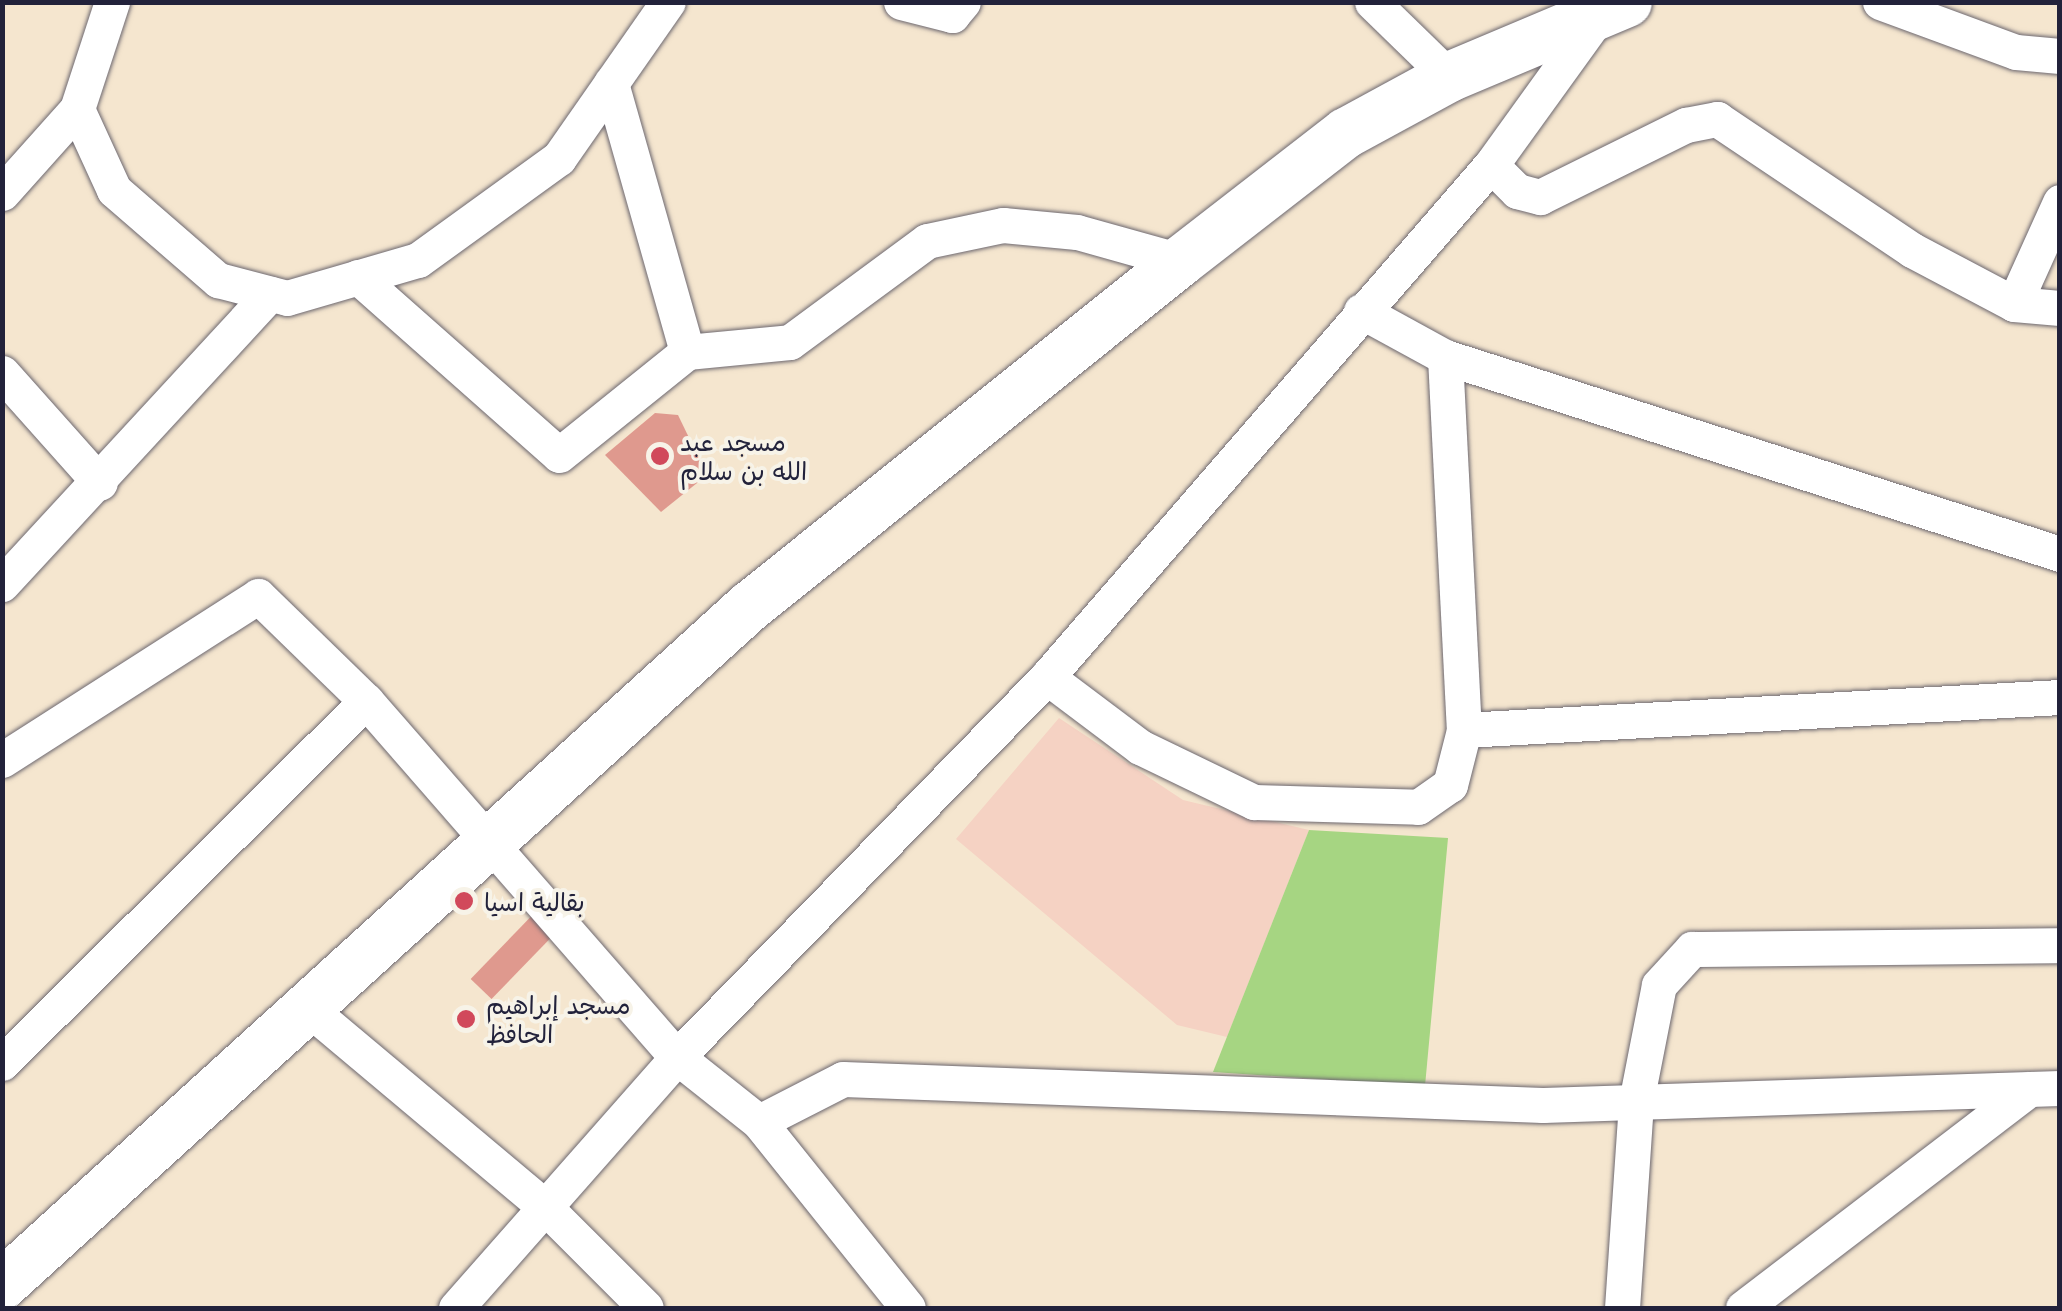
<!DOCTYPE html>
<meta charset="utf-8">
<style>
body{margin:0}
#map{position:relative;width:2062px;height:1311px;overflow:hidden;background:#f5e6cf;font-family:Mali,"Playpen Sans Arabic",sans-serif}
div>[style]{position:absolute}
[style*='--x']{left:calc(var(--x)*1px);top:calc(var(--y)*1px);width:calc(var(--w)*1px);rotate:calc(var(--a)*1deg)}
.built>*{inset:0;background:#f5d2c3}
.green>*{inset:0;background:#a6d582}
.building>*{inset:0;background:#df998e;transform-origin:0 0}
.roads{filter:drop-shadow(0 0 2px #6c676f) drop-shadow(0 0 2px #6c676f)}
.minor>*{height:35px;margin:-17.5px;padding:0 17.5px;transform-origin:17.5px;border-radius:17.5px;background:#fff}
.secondary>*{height:50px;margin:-25px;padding:0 25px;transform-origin:25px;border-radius:25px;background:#fff}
.dots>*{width:28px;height:28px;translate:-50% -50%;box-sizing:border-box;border:5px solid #f7f3e8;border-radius:50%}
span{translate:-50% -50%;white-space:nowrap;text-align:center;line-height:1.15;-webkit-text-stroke:8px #f7f3e8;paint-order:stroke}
.poi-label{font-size:25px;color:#22223b}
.left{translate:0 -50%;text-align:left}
.frame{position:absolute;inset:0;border:5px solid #22223b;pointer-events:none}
</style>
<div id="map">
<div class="built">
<i style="clip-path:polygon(1059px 718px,1183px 800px,1309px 830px,1227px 1037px,1177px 1025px,956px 839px)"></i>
</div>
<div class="green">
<i style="clip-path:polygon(1309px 830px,1448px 838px,1425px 1086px,1213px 1072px)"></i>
</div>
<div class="building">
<i style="clip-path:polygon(655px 413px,678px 415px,707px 475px,661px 512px,605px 455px)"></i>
<i style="left:545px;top:902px;width:29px;height:107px;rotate:44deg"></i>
</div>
<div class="roads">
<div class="minor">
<i style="--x:901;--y:2;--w:53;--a:14.3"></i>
<i style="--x:952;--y:15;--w:17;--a:-50"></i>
<i style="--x:1372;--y:2;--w:107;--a:44.2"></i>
<i style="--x:1880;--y:2;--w:145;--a:20.2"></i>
<i style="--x:2016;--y:52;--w:44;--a:5.2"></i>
<i style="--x:611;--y:83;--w:280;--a:74.2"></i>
<i style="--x:77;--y:109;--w:89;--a:65.4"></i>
<i style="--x:114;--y:190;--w:138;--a:40.9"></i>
<i style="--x:218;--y:280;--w:71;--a:14.6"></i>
<i style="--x:287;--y:298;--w:136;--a:-16.2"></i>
<i style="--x:418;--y:260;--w:174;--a:-35.9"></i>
<i style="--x:559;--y:158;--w:190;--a:-55.1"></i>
<i style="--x:1491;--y:165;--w:37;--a:45"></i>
<i style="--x:1517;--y:191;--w:24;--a:15"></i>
<i style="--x:1540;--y:197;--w:163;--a:-26.3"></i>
<i style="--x:1686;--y:125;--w:32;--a:-11"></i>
<i style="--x:1717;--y:119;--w:235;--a:33.9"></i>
<i style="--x:1912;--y:250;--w:115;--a:27.9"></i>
<i style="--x:2014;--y:304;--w:112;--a:-65.7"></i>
<i style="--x:2;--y:193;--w:113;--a:-48.2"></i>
<i style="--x:77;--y:109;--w:113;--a:-71.9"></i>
<i style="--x:358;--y:277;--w:268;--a:41.5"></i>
<i style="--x:559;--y:455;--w:164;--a:-38.8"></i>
<i style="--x:687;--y:352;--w:103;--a:-5.5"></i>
<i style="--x:790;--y:342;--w:170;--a:-36.4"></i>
<i style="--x:927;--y:241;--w:78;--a:-11.9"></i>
<i style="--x:1003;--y:225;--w:74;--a:5.4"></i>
<i style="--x:1077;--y:232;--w:108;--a:15.6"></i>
<i style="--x:2014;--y:304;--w:46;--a:5"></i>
<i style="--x:1361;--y:311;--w:96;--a:28.7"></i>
<i style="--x:1445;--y:357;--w:646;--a:17.76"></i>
<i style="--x:1445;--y:357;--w:373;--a:87.1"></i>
<i style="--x:1464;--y:730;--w:597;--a:-3.17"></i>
<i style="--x:2;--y:373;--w:147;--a:48.3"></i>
<i style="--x:2;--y:584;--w:395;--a:-47.3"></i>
<i style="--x:1047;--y:677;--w:116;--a:37"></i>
<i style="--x:1140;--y:747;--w:127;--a:25.8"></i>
<i style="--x:1254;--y:802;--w:164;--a:1.7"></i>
<i style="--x:1418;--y:807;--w:39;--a:-35"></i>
<i style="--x:1450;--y:785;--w:57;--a:-75.7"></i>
<i style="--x:2;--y:760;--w:304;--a:-32.6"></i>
<i style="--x:258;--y:596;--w:151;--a:44.2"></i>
<i style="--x:366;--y:701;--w:473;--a:48.9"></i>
<i style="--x:677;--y:1057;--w:105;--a:38.4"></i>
<i style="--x:759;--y:1122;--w:238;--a:51.3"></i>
<i style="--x:303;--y:1004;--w:317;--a:40"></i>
<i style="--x:546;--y:1208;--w:141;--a:45"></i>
<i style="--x:2;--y:1063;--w:513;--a:-44.84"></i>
<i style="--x:759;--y:1122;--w:94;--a:-27.1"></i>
<i style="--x:843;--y:1079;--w:700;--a:2.13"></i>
<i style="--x:1543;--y:1105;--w:517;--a:-1.88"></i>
<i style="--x:456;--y:1308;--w:334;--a:-48.6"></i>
<i style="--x:677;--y:1057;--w:530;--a:-45.76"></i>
<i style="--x:1047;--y:677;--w:678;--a:-49.07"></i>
<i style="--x:1491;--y:165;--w:186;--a:-54.2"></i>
<i style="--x:1622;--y:1308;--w:206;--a:-86.1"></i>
<i style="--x:1636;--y:1102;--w:119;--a:-78.9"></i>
<i style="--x:1659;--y:985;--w:49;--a:-47.5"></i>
<i style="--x:1692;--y:949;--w:368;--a:-0.6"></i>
<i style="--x:1743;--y:1308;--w:360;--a:-37.4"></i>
</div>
<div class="secondary">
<i style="--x:2;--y:1285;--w:1009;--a:-42.23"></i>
<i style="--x:749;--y:607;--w:553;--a:-38.69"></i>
<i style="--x:1181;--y:261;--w:209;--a:-37.8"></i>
<i style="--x:1346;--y:133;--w:117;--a:-28.5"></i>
<i style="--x:1449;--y:77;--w:193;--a:-22.8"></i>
</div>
</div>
<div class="dots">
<i style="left:660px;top:456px;background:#d1495b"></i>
<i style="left:464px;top:901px;background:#d1495b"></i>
<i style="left:466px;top:1019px;background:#d1495b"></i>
</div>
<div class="poi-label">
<span class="left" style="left:680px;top:456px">مسجد عبد<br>الله بن سلام</span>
<span class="left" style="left:484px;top:901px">بقالية اسيا</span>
<span class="left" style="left:486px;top:1019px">مسجد إبراهيم<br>الحافظ</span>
</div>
<div class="frame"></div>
</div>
